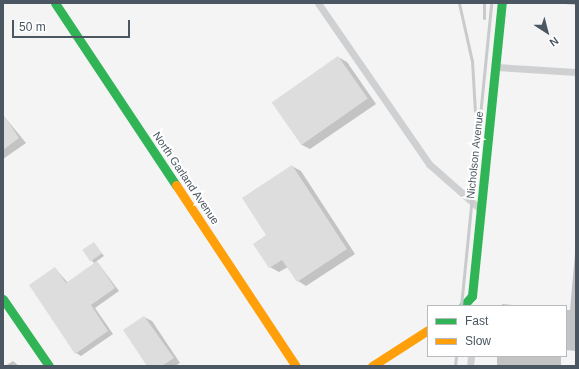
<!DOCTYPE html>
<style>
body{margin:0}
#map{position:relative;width:579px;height:369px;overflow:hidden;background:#f4f4f4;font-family:Helvetica,sans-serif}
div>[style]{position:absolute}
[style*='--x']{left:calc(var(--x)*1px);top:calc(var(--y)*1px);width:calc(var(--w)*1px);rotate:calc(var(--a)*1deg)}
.shadow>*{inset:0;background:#0003;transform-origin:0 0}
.building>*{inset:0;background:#ddddde;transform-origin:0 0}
.lane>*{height:7px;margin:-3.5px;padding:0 3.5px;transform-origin:3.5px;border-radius:3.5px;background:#ced0d2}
.fast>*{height:9px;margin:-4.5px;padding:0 4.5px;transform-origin:4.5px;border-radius:4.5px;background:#30b455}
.slow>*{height:9px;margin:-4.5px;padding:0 4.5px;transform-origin:4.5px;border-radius:4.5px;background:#ff9f0a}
.rail>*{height:3px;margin:-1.5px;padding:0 1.5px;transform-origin:1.5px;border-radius:1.5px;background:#c9cacc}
span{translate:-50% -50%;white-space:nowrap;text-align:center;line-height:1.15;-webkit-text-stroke:4px #fff;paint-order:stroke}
.street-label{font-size:11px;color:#4a5661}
.frame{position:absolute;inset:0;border:4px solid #4a5661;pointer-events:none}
.legend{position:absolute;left:427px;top:305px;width:140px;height:52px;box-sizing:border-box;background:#fff;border:1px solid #b7bbc0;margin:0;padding:5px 7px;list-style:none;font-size:12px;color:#4a5661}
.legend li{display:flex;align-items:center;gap:8px;height:20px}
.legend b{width:20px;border:1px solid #b7bbc0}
.north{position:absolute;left:527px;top:12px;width:40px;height:40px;-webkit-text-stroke:3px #fff;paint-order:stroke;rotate:144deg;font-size:11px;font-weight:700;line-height:16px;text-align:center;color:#4a5661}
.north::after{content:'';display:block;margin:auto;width:14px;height:18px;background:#4a5661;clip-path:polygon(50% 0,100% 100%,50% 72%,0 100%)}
.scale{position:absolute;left:12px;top:20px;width:118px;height:18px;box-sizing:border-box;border:2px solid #4a5661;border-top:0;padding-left:5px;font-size:12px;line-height:14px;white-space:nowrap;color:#4a5661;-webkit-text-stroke:3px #fff;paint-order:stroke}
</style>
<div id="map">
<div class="shadow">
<i style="clip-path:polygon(553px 3px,576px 3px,576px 5px)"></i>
<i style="clip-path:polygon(338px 57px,347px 62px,376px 104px,310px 149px,302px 145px,273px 103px)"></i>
<i style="clip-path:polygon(3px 115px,26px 143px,3px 159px)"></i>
<i style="clip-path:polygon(292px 166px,301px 171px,355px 254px,306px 286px,298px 281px,288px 267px,279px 272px,270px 267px,268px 236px)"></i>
<i style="clip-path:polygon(576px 242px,576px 351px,566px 350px,566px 310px,570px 310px)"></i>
<i style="clip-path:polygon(94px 243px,104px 256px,94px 263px,92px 261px)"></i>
<i style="clip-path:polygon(98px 263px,119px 291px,95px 308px,113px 334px,81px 356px,76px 353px,55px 268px,68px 283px)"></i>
<i style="clip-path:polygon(502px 304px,522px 306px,502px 306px)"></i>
<i style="clip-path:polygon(144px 317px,152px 321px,180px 363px,175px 366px,148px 366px)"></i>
<i style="left:497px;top:356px;width:64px;height:10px"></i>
<i style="clip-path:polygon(13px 361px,19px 366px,5px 366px)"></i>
</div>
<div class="building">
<i style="left:338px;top:56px;width:52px;height:81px;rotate:55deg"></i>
<i style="clip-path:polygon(3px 114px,19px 138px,3px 150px)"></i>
<i style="clip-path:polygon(292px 165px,347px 249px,297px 282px,282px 260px,269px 268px,253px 244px,266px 235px,242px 198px)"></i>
<i style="left:94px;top:242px;width:14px;height:14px;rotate:56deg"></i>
<i style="clip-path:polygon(97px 261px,115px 288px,91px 305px,108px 331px,75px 354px,29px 285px,55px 267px,66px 283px)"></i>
<i style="clip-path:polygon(144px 316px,174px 358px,162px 366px,147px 366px,123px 330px)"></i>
</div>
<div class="lane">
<i style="--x:318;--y:3;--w:196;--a:55.4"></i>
<i style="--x:429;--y:164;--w:68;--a:41.4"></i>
<i style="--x:496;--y:67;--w:80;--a:3.6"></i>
<i style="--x:470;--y:366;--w:10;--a:-84"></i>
</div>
<div class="fast">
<i style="--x:55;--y:3;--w:219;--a:56.4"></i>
<i style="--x:3;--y:299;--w:81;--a:55.5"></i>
<i style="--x:463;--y:306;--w:13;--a:-48"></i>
<i style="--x:472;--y:296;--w:295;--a:-84.2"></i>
</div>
<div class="slow">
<i style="--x:176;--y:185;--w:217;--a:56.5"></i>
<i style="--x:372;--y:366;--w:67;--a:-32.7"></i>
</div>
<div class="rail">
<i style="--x:459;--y:3;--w:59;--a:77.4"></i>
<i style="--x:472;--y:61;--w:50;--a:86.6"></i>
<i style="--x:484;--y:3;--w:15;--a:90"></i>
<i style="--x:461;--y:306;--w:304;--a:-84.3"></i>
<i style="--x:455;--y:366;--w:10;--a:-84"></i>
</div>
<div class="street-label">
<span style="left:475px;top:155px;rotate:-84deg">Nicholson Avenue</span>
<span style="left:186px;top:178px;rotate:56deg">North Garland Avenue</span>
</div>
<div class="frame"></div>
<ul class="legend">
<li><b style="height:5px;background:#30b455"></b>Fast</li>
<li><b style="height:5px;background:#ff9f0a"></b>Slow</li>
</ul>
<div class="north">N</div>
<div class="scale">50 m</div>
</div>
